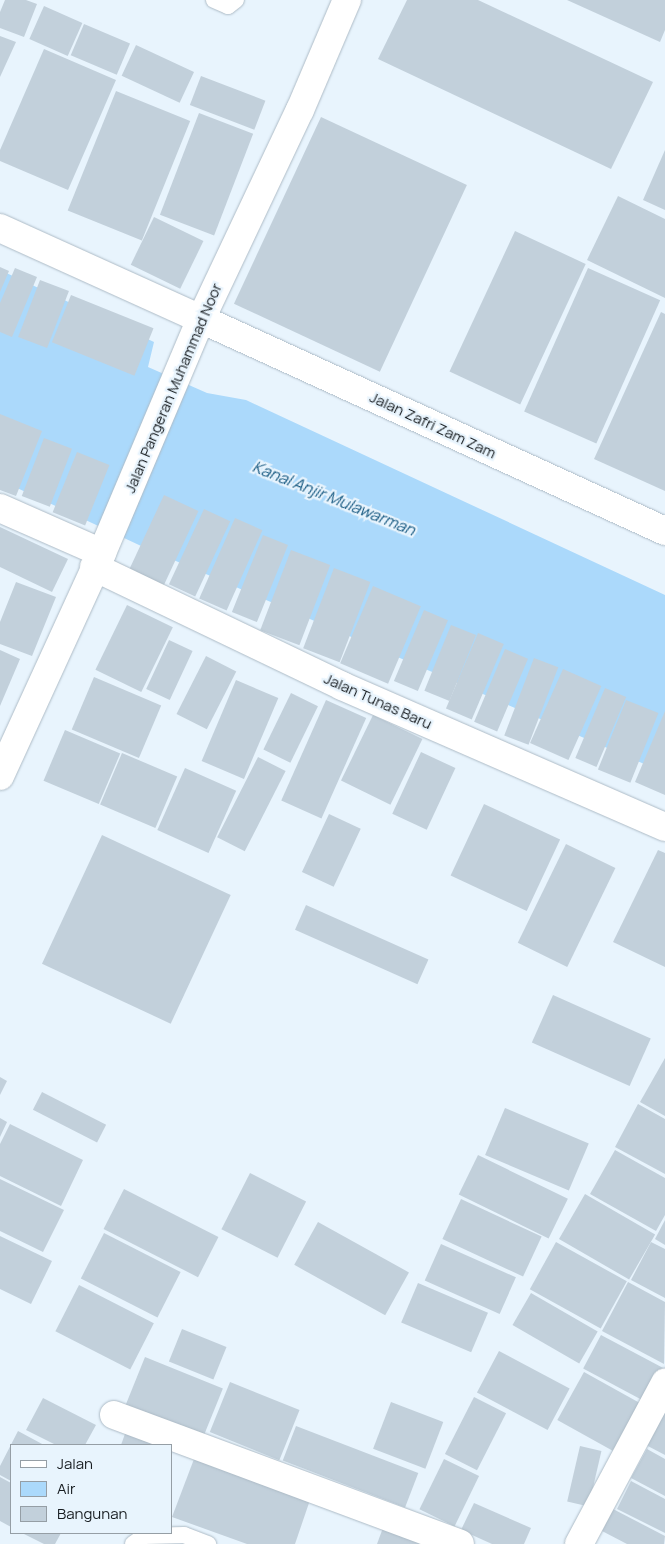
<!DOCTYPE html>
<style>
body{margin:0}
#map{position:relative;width:665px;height:1544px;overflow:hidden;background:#e8f4fd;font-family:Manrope,sans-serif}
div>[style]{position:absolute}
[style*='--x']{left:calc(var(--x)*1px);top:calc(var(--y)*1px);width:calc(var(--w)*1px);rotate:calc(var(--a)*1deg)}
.water>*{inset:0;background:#abd9fb}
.building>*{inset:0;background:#c2d0db;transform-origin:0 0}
.roads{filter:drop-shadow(0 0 1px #adbbc6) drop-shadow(0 0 1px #adbbc6)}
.lane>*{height:16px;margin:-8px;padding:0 8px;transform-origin:8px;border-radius:8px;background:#fff}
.street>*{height:28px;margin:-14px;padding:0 14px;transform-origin:14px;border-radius:14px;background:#fff}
.secondary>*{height:28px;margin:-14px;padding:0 14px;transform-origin:14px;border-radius:14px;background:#fff}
span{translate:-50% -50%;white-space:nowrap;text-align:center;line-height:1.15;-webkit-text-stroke:4.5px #e8f4fd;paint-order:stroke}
.street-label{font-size:15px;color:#181d21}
.water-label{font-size:16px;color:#195b83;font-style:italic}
.legend{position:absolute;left:10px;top:1444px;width:162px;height:90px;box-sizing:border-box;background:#e8f4fd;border:1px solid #959ea5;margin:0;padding:6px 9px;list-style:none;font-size:15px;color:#181d21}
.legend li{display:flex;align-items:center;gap:10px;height:25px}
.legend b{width:25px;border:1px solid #959ea5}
</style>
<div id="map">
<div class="water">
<i style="clip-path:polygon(0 270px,154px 342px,148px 367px,207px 393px,246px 400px,665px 595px,665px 773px,139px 545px,0 480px)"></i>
</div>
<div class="building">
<i style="clip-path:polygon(5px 0,26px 0,37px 4px,24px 37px,0 28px,0 12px)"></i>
<i style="clip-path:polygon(407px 0,478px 0,653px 82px,611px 169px,378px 59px)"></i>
<i style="clip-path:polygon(567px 0,665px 0,665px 30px,660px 42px)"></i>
<i style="left:44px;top:6px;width:42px;height:36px;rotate:24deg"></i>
<i style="left:84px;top:24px;width:50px;height:34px;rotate:23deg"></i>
<i style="clip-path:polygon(0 36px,16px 42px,0 77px)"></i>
<i style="left:136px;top:45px;width:64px;height:34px;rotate:25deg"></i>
<i style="clip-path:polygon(44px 49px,116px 80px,68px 190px,0 161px,0 150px)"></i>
<i style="left:201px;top:76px;width:69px;height:31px;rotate:21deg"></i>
<i style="left:116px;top:91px;width:80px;height:129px;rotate:22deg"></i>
<i style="left:199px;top:113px;width:58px;height:109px;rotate:21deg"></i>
<i style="left:321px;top:117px;width:161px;height:206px;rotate:25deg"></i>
<i style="clip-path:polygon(665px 150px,665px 210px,643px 200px)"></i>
<i style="clip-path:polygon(618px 196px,665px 219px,665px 298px,587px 260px)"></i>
<i style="left:154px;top:217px;width:55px;height:53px;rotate:26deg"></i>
<i style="left:515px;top:231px;width:78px;height:155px;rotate:25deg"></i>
<i style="clip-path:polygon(0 267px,9px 271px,0 292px)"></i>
<i style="clip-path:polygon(15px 268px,37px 277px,12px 337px,0 332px,0 303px)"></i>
<i style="left:588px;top:268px;width:79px;height:157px;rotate:24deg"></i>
<i style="left:40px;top:280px;width:31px;height:61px;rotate:21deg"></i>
<i style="left:71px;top:295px;width:89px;height:51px;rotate:22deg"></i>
<i style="clip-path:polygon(661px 312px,665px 314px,665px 491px,594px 459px)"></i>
<i style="clip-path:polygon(0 414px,42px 431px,16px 496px,0 490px)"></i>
<i style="left:44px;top:438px;width:30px;height:62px;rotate:21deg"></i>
<i style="left:77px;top:452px;width:35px;height:65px;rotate:22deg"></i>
<i style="left:164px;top:495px;width:38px;height:85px;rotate:25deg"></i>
<i style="left:204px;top:509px;width:29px;height:83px;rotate:25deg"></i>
<i style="left:235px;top:518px;width:30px;height:88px;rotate:24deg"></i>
<i style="clip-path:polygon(0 527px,68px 559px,52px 592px,0 567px)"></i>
<i style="left:263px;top:535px;width:27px;height:83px;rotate:22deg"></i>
<i style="left:291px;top:550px;width:42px;height:86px;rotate:21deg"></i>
<i style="left:334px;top:568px;width:39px;height:86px;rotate:21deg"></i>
<i style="clip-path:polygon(16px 582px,56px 597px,32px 656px,0 644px,0 622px)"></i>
<i style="left:373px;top:586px;width:52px;height:84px;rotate:23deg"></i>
<i style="left:127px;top:605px;width:51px;height:72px;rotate:26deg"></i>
<i style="left:424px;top:610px;width:26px;height:77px;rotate:23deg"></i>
<i style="left:451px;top:625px;width:27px;height:71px;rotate:22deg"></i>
<i style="left:478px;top:633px;width:28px;height:82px;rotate:23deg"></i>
<i style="left:169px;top:640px;width:26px;height:54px;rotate:25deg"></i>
<i style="left:505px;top:649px;width:25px;height:79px;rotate:23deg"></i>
<i style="clip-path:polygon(0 650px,20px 659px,0 706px)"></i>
<i style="left:206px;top:656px;width:34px;height:65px;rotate:27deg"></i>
<i style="left:534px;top:658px;width:26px;height:83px;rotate:21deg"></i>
<i style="left:563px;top:669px;width:42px;height:81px;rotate:24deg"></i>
<i style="left:94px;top:677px;width:73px;height:57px;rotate:23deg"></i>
<i style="left:236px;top:680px;width:46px;height:88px;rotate:23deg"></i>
<i style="left:605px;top:688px;width:23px;height:76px;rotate:23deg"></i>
<i style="left:291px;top:693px;width:30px;height:63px;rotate:26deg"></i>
<i style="left:326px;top:700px;width:44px;height:110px;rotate:24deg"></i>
<i style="left:626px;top:700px;width:35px;height:75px;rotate:22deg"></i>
<i style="clip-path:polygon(665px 711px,665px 795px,635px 782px)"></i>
<i style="left:373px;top:715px;width:55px;height:73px;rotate:26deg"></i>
<i style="left:65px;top:730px;width:60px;height:55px;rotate:23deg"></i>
<i style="left:421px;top:752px;width:38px;height:68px;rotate:25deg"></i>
<i style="left:122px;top:753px;width:60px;height:56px;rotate:23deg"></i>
<i style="left:258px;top:757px;width:31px;height:90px;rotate:27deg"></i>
<i style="left:185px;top:768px;width:56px;height:68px;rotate:24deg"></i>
<i style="left:484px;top:804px;width:84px;height:79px;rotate:25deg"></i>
<i style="left:329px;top:814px;width:35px;height:64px;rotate:25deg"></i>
<i style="left:102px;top:835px;width:142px;height:142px;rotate:25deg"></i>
<i style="left:566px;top:844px;width:55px;height:110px;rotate:26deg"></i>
<i style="clip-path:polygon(658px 850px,665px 853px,665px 967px,613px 942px)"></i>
<i style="left:306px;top:905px;width:134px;height:27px;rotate:24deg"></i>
<i style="left:553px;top:995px;width:107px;height:52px;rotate:24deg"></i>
<i style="clip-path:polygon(665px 1058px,665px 1116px,640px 1102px)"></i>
<i style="clip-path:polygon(0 1077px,7px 1081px,0 1095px)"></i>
<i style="left:42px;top:1092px;width:72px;height:20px;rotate:27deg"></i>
<i style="clip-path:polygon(638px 1104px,665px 1119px,665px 1174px,615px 1147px)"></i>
<i style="left:505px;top:1108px;width:91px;height:51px;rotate:23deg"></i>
<i style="clip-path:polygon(0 1118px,7px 1122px,0 1137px)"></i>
<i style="clip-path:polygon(10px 1124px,83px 1160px,61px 1206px,0 1176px,0 1144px)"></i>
<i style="clip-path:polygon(615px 1150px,665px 1178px,665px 1215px,656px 1231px,590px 1194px)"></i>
<i style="left:478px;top:1155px;width:100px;height:44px;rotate:26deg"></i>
<i style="left:250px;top:1173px;width:63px;height:63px;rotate:27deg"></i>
<i style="clip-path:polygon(0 1179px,64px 1210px,43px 1252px,0 1231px)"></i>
<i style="left:124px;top:1189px;width:106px;height:45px;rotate:27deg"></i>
<i style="left:585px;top:1194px;width:81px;height:52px;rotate:30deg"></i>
<i style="left:461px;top:1199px;width:89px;height:44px;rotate:25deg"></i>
<i style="clip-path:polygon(665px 1220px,665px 1245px,655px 1239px)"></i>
<i style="left:318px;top:1222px;width:104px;height:49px;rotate:29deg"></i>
<i style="left:104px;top:1233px;width:86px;height:51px;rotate:27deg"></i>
<i style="clip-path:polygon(0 1236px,52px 1261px,31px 1304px,0 1289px)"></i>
<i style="left:556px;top:1242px;width:81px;height:54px;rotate:29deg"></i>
<i style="clip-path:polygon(651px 1242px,665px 1249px,665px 1298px,631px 1280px)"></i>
<i style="left:441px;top:1244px;width:82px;height:40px;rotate:24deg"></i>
<i style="clip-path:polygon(628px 1282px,665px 1302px,664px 1364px,602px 1331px)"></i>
<i style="left:418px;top:1283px;width:76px;height:43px;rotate:23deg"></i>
<i style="left:79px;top:1285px;width:84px;height:52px;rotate:27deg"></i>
<i style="left:531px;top:1293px;width:77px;height:37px;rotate:30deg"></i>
<i style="left:182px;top:1329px;width:48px;height:35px;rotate:22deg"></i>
<i style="left:601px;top:1335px;width:71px;height:38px;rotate:28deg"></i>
<i style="left:499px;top:1351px;width:80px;height:47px;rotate:28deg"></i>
<i style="left:145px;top:1357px;width:84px;height:53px;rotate:22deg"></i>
<i style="left:584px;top:1372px;width:72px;height:55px;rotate:29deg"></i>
<i style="left:230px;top:1382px;width:75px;height:54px;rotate:22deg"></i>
<i style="left:474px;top:1397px;width:36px;height:64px;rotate:27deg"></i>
<i style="clip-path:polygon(43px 1398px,96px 1425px,85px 1445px,56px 1445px,26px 1430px)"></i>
<i style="left:391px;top:1402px;width:56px;height:50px;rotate:21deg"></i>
<i style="clip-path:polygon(665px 1403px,665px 1455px,644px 1444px)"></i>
<i style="left:296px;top:1426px;width:131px;height:37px;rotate:21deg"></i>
<i style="clip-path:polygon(18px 1431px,44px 1445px,11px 1445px,11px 1481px,0 1475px,0 1466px)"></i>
<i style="clip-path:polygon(126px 1431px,164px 1445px,121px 1445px)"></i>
<i style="left:580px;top:1446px;width:22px;height:57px;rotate:13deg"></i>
<i style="clip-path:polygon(647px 1449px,665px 1459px,665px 1496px,631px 1478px)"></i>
<i style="clip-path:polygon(194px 1459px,310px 1500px,295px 1544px,247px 1544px,172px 1517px)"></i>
<i style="left:444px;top:1459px;width:39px;height:56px;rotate:26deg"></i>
<i style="clip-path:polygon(0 1477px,11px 1483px,11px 1527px,0 1521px)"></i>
<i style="clip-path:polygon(631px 1481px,665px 1499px,665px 1533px,617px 1509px)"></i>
<i style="clip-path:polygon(474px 1503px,531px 1528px,524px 1544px,492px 1544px,461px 1530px)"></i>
<i style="clip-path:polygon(613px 1509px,665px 1536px,664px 1544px,627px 1544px,602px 1531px)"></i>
<i style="clip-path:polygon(384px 1525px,421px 1538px,419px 1544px,377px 1544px)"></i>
<i style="clip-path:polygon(22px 1533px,61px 1533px,55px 1544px,44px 1544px)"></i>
</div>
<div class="roads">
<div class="lane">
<i style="--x:214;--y:0;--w:15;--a:23"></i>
<i style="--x:228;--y:6;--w:10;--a:-37"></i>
<i style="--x:133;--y:1544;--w:14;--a:-36"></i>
<i style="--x:144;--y:1536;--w:40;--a:-1.4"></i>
<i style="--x:184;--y:1535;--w:26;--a:21"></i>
</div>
<div class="street">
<i style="--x:0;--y:228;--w:221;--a:24.4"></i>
<i style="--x:0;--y:508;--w:111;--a:23.8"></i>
<i style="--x:94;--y:567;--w:275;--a:25.6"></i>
<i style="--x:342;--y:686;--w:352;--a:23.6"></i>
<i style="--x:114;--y:1415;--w:369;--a:20.4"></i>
<i style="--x:579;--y:1544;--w:183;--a:-61.9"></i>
</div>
<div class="secondary">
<i style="--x:201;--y:319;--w:510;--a:24.56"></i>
<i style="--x:0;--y:776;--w:245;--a:-65.4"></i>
<i style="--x:102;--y:553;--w:254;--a:-67.1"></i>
<i style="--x:201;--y:319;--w:231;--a:-64.7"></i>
<i style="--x:300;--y:110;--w:120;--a:-66.9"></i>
</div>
</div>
<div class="street-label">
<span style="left:173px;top:388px;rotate:-67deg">Jalan Pangeran Muhammad Noor</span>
<span style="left:433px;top:425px;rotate:25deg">Jalan Zafri Zam Zam</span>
<span style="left:378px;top:701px;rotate:24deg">Jalan Tunas Baru</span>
</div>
<div class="water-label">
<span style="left:334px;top:498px;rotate:22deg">Kanal Anjir Mulawarman</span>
</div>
<ul class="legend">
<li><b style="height:6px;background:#fff"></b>Jalan</li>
<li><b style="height:14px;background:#abd9fb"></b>Air</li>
<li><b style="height:14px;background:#c2d0db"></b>Bangunan</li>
</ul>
</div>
